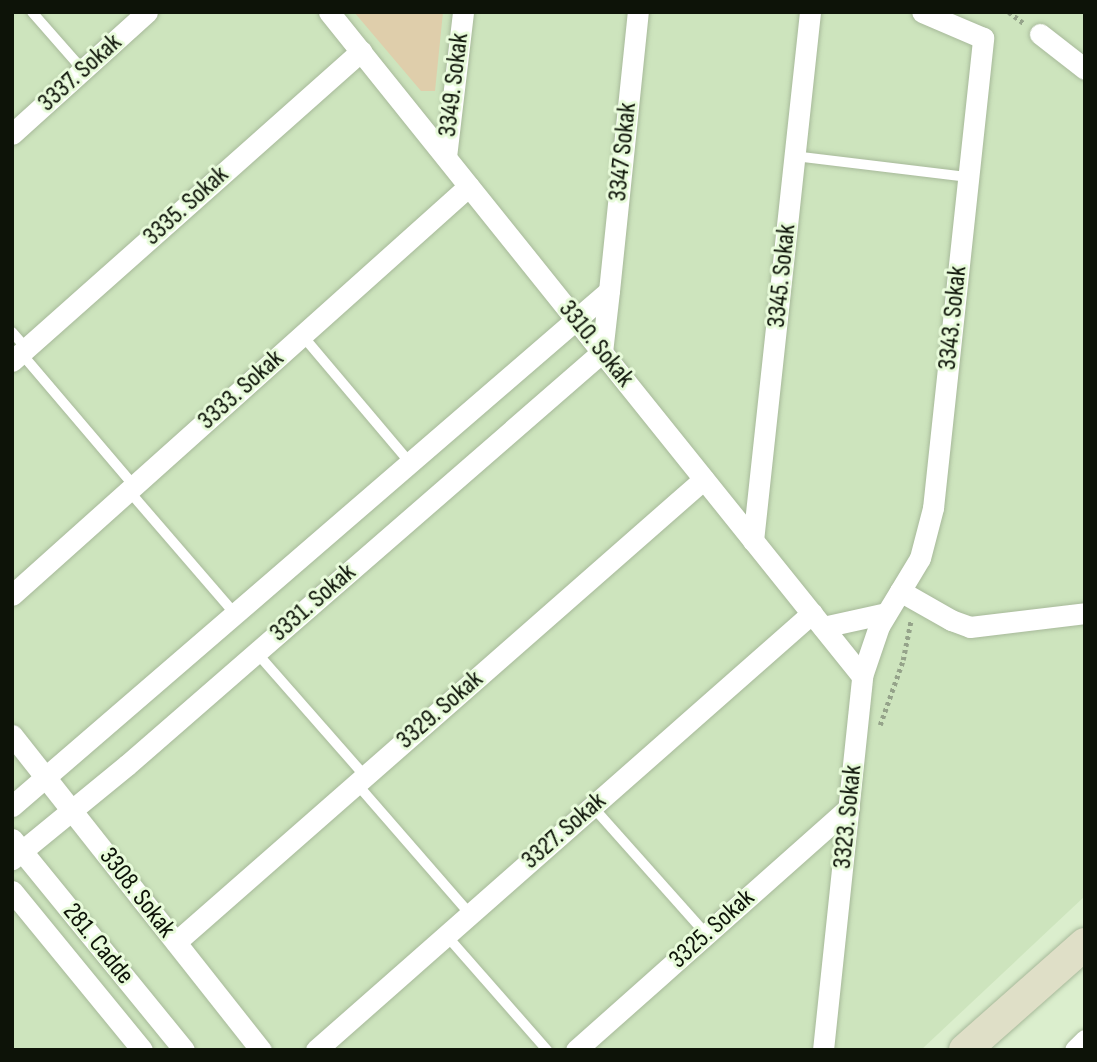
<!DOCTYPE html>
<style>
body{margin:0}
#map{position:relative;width:1097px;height:1062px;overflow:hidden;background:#dbeecd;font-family:"Sofia Sans Condensed",sans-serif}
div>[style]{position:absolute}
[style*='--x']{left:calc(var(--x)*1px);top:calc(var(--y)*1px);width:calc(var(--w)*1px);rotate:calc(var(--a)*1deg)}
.built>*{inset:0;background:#cde4bd}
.green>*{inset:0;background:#dfceab}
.path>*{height:4.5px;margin-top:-2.25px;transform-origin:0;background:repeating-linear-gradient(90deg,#95a38a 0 3.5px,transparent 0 7px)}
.roads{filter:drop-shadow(0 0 2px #a7b99a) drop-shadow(0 0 2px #a7b99a)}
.lane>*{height:10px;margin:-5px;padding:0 5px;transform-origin:5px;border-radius:5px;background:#fff}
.street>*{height:21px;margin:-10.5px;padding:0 10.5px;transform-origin:10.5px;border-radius:10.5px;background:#fff}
.secondary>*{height:32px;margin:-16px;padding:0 16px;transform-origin:16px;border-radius:16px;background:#dfdfc7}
span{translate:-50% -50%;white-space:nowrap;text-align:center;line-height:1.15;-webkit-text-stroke:6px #e8fbda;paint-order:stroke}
.street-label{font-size:26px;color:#0d1308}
.frame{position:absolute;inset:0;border:14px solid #0d1308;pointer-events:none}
</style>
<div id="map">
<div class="built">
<i style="clip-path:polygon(12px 12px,1085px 12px,1085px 896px,921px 1050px,12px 1050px)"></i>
</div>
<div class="green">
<i style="clip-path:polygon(354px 12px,443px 12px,435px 91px,421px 91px)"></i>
</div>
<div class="path">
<i style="--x:1009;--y:12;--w:20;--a:37"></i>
<i style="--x:880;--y:725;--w:69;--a:-70.5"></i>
<i style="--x:903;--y:660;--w:41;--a:-78.7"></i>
</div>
<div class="roads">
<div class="lane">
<i style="--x:32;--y:12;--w:77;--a:48.7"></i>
<i style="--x:794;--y:156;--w:175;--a:6.9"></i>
<i style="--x:12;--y:332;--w:23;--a:49"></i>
<i style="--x:302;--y:335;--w:167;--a:49.8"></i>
<i style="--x:21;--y:353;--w:175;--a:49.6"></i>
<i style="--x:129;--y:491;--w:164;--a:49.2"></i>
<i style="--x:256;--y:652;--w:165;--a:48.7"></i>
<i style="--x:356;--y:783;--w:174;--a:49"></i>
<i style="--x:592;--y:806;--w:171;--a:48.3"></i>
<i style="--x:446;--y:935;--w:153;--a:48.7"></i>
</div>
<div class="street">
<i style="--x:329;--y:12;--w:851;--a:51.25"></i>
<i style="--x:1040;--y:34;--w:57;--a:37.9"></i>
<i style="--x:12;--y:134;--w:182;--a:-42.1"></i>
<i style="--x:446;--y:157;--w:146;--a:-83.3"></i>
<i style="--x:609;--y:291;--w:281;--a:-84.1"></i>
<i style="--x:12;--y:361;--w:467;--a:-41.6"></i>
<i style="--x:753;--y:541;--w:532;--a:-83.85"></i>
<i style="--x:900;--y:591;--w:59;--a:29.6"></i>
<i style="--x:951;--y:620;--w:20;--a:20"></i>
<i style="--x:970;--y:627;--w:116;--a:-6.9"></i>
<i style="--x:12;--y:595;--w:613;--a:-41.83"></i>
<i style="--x:823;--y:627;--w:65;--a:-12.5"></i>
<i style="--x:12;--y:735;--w:402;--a:51.7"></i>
<i style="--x:12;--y:806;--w:788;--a:-40.78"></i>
<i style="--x:609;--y:291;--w:61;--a:96.5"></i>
<i style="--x:602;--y:352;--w:629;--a:138.99"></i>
<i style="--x:127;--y:765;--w:149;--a:140.7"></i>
<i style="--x:12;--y:839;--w:272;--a:50.8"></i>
<i style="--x:12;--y:891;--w:205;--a:50.7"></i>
<i style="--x:176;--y:942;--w:702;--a:-41.25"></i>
<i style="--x:316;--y:1050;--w:661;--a:-41.38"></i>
<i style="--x:576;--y:1050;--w:365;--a:-41.6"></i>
<i style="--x:823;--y:1050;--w:376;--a:-84"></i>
<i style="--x:862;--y:676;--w:53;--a:-71.2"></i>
<i style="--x:879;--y:626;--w:79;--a:-58.9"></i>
<i style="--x:920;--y:558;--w:52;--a:-75.4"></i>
<i style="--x:933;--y:508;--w:473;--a:-83.9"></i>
<i style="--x:983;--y:38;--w:66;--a:-156.9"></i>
<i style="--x:1075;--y:1050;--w:14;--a:-45"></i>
</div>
<div class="secondary">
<i style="--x:965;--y:1050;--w:160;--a:-41.5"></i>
</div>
</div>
<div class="street-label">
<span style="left:80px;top:73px;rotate:-42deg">3337. Sokak</span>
<span style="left:454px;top:85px;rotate:-83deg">3349. Sokak</span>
<span style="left:623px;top:152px;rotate:-84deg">3347 Sokak</span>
<span style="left:186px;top:206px;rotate:-42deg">3335. Sokak</span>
<span style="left:782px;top:276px;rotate:-84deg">3345. Sokak</span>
<span style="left:953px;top:318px;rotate:-84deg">3343. Sokak</span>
<span style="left:596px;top:344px;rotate:51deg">3310. Sokak</span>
<span style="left:241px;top:390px;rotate:-42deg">3333. Sokak</span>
<span style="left:313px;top:603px;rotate:-41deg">3331. Sokak</span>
<span style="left:440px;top:710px;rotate:-41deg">3329. Sokak</span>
<span style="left:848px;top:817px;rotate:-84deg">3323. Sokak</span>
<span style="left:564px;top:831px;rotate:-41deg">3327. Sokak</span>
<span style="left:137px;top:893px;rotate:52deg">3308. Sokak</span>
<span style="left:712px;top:929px;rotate:-42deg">3325. Sokak</span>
<span style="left:98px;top:944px;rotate:51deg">281. Cadde</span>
</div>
<div class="frame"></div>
</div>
